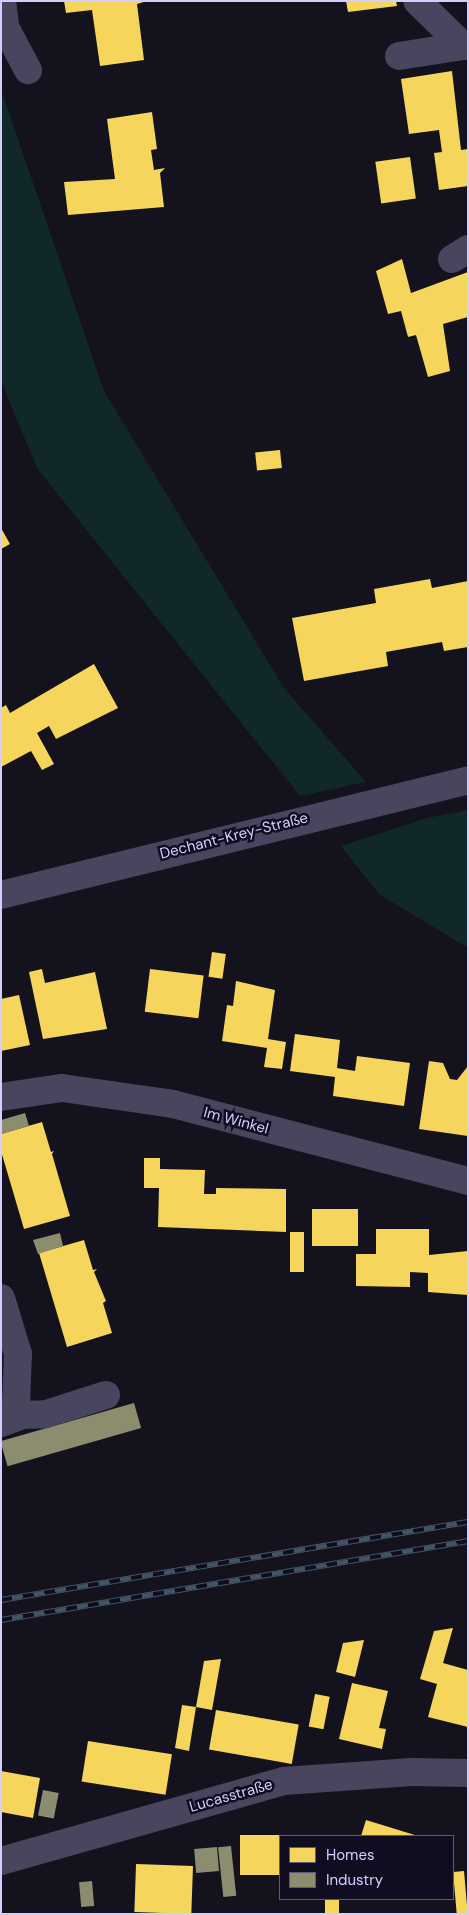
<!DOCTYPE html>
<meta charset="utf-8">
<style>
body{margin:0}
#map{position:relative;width:469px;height:1915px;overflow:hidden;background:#14121d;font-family:"DM Sans",sans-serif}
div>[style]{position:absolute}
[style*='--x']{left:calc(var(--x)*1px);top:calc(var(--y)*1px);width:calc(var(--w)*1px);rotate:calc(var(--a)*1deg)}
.green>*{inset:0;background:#112829}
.homes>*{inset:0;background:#f6d55c;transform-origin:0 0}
.industry>*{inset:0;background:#8c8c6e;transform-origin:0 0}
.minor>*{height:28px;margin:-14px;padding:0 14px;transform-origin:14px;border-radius:14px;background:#48465e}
.rail>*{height:5.5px;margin-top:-2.75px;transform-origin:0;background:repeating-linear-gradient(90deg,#110d21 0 11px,#415567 0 22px);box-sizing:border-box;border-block:1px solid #415567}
span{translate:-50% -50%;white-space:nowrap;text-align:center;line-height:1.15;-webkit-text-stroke:5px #110d21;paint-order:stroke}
.street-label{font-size:15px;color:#d4ceff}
.frame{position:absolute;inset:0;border:2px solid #d4ceff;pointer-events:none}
.legend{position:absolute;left:279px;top:1835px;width:175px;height:65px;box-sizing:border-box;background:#110d21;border:1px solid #5f5a7a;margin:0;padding:6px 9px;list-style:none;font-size:15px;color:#d4ceff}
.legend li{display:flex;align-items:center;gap:10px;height:25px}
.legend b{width:25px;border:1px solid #5f5a7a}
</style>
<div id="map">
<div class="green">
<i style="clip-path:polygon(1px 89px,104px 391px,284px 688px,366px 782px,300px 796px,37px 468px,1px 381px)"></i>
<i style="clip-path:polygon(468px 810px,468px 948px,379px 894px,341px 846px,427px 818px)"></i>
</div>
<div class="homes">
<i style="clip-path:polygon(64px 1px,147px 1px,137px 4px,144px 60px,100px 66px,92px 10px,66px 13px)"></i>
<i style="clip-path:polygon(346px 1px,396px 1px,397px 6px,348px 12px)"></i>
<i style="clip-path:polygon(452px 71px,461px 150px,468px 149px,468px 186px,439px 190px,434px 153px,442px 152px,439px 130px,409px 134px,401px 79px)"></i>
<i style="clip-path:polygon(152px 112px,157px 149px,151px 150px,154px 170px,165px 168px,160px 173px,164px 207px,68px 215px,64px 182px,115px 179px,107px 119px)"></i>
<i style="left:410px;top:157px;width:42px;height:35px;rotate:82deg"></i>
<i style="clip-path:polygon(402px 259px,411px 293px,468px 272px,468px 317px,443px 324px,450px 371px,428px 377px,416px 335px,408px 337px,401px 311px,388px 314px,376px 271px)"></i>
<i style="left:280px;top:450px;width:18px;height:25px;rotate:84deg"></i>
<i style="clip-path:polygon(1px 528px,10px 544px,1px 549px)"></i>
<i style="clip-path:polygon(430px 579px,432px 588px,468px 581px,468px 647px,444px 651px,442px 642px,386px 652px,388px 666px,304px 681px,292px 618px,376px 603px,374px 589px)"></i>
<i style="clip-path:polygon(94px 664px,118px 708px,56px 739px,49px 726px,37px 733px,54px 764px,42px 770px,31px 751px,1px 767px,1px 708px,6px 705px,10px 713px)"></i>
<i style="left:212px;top:952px;width:14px;height:25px;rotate:8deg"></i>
<i style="clip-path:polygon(42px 969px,45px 983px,95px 972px,107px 1029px,43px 1039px,29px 972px)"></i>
<i style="left:150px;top:969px;width:54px;height:43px;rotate:7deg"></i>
<i style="clip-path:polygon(236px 981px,275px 990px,268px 1039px,286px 1042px,282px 1069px,264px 1067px,267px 1048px,222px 1041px,227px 1005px,233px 1006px)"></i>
<i style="clip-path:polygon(19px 995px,30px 1045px,1px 1051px,1px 999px)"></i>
<i style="clip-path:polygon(295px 1034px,340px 1040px,337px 1068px,355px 1071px,357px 1056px,410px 1063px,404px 1106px,333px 1096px,335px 1077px,290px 1071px)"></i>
<i style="clip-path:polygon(429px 1061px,443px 1063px,450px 1079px,457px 1080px,468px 1066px,468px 1136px,419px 1129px)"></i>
<i style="clip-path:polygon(42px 1122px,51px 1152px,54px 1151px,52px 1154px,70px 1216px,24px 1229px,1px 1151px,1px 1134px)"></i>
<i style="clip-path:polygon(144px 1158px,160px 1158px,160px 1169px,205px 1170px,204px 1194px,216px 1194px,216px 1188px,286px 1189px,286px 1232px,158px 1227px,159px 1188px,144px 1188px)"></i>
<i style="left:312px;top:1209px;width:46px;height:37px"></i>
<i style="clip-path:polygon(376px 1229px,429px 1229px,429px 1255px,468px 1251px,468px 1295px,428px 1292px,428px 1273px,410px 1272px,410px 1287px,356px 1286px,356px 1254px,376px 1254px)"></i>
<i style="left:290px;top:1232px;width:14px;height:40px"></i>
<i style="clip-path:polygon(84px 1240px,93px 1270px,97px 1269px,94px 1272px,106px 1301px,103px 1303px,112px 1333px,67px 1347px,39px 1253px)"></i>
<i style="clip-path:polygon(453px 1628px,443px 1663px,468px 1670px,468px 1727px,428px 1717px,437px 1684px,420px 1679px,434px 1631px)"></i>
<i style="clip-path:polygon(364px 1640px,355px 1677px,336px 1672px,343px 1643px)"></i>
<i style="clip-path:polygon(221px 1659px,212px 1710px,196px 1707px,189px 1751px,175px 1748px,182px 1705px,196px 1707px,204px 1661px)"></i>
<i style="clip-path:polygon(352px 1683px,388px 1691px,379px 1728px,386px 1729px,382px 1749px,339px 1739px)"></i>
<i style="left:315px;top:1694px;width:15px;height:33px;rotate:11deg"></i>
<i style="left:216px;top:1710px;width:84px;height:40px;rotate:10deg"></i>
<i style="left:88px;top:1741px;width:85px;height:41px;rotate:9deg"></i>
<i style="clip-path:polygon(1px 1771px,40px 1778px,33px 1818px,1px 1812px)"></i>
<i style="clip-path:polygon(366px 1820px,418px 1836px,361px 1836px)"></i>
<i style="left:240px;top:1835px;width:40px;height:40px"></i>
<i style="left:193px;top:1866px;width:48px;height:57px;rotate:92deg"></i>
<i style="left:464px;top:1871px;width:43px;height:11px;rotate:85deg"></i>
<i style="left:325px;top:1899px;width:14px;height:15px"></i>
</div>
<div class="industry">
<i style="clip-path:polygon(25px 1113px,29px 1126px,1px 1134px,1px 1120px)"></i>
<i style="clip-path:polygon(60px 1233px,63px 1246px,38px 1254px,33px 1240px)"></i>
<i style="left:134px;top:1403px;width:26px;height:139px;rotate:74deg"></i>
<i style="left:43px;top:1790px;width:16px;height:26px;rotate:11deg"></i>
<i style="left:231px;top:1846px;width:50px;height:13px;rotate:84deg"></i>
<i style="left:217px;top:1847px;width:24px;height:23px;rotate:85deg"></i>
<i style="left:92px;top:1881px;width:25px;height:13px;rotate:85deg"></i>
</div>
<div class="minor">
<i style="--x:2;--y:1;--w:26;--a:83"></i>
<i style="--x:5;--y:27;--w:49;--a:61.9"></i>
<i style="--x:399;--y:56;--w:65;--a:-8.9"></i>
<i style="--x:463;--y:46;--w:64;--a:-135.6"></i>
<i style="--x:452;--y:259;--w:19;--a:-32"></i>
<i style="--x:1;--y:895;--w:481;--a:-13.8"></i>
<i style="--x:1;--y:1097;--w:62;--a:-8.4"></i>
<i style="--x:62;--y:1088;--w:112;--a:8.2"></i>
<i style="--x:173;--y:1104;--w:305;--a:14.6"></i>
<i style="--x:1;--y:1298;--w:59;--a:73.1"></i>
<i style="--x:18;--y:1354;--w:49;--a:92.3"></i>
<i style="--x:16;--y:1403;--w:14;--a:60"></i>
<i style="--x:23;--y:1415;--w:23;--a:-2"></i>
<i style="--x:46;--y:1414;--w:63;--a:-17.6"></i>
<i style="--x:1;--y:1423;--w:23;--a:-20"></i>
<i style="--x:1;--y:1861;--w:294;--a:-15.8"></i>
<i style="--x:284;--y:1781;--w:128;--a:-4"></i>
<i style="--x:412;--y:1772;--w:56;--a:1"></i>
</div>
<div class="rail">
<i style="--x:1;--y:1600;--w:473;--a:-9.5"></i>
<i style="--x:1;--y:1620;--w:474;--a:-9.6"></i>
</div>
<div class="street-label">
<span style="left:234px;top:836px;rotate:-14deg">Dechant-Krey-Straße</span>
<span style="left:236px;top:1121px;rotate:15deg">Im Winkel</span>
<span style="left:231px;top:1796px;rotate:-16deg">Lucasstraße</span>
</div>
<div class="frame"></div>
<ul class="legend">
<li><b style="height:14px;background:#f6d55c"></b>Homes</li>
<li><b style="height:14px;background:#8c8c6e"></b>Industry</li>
</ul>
</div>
